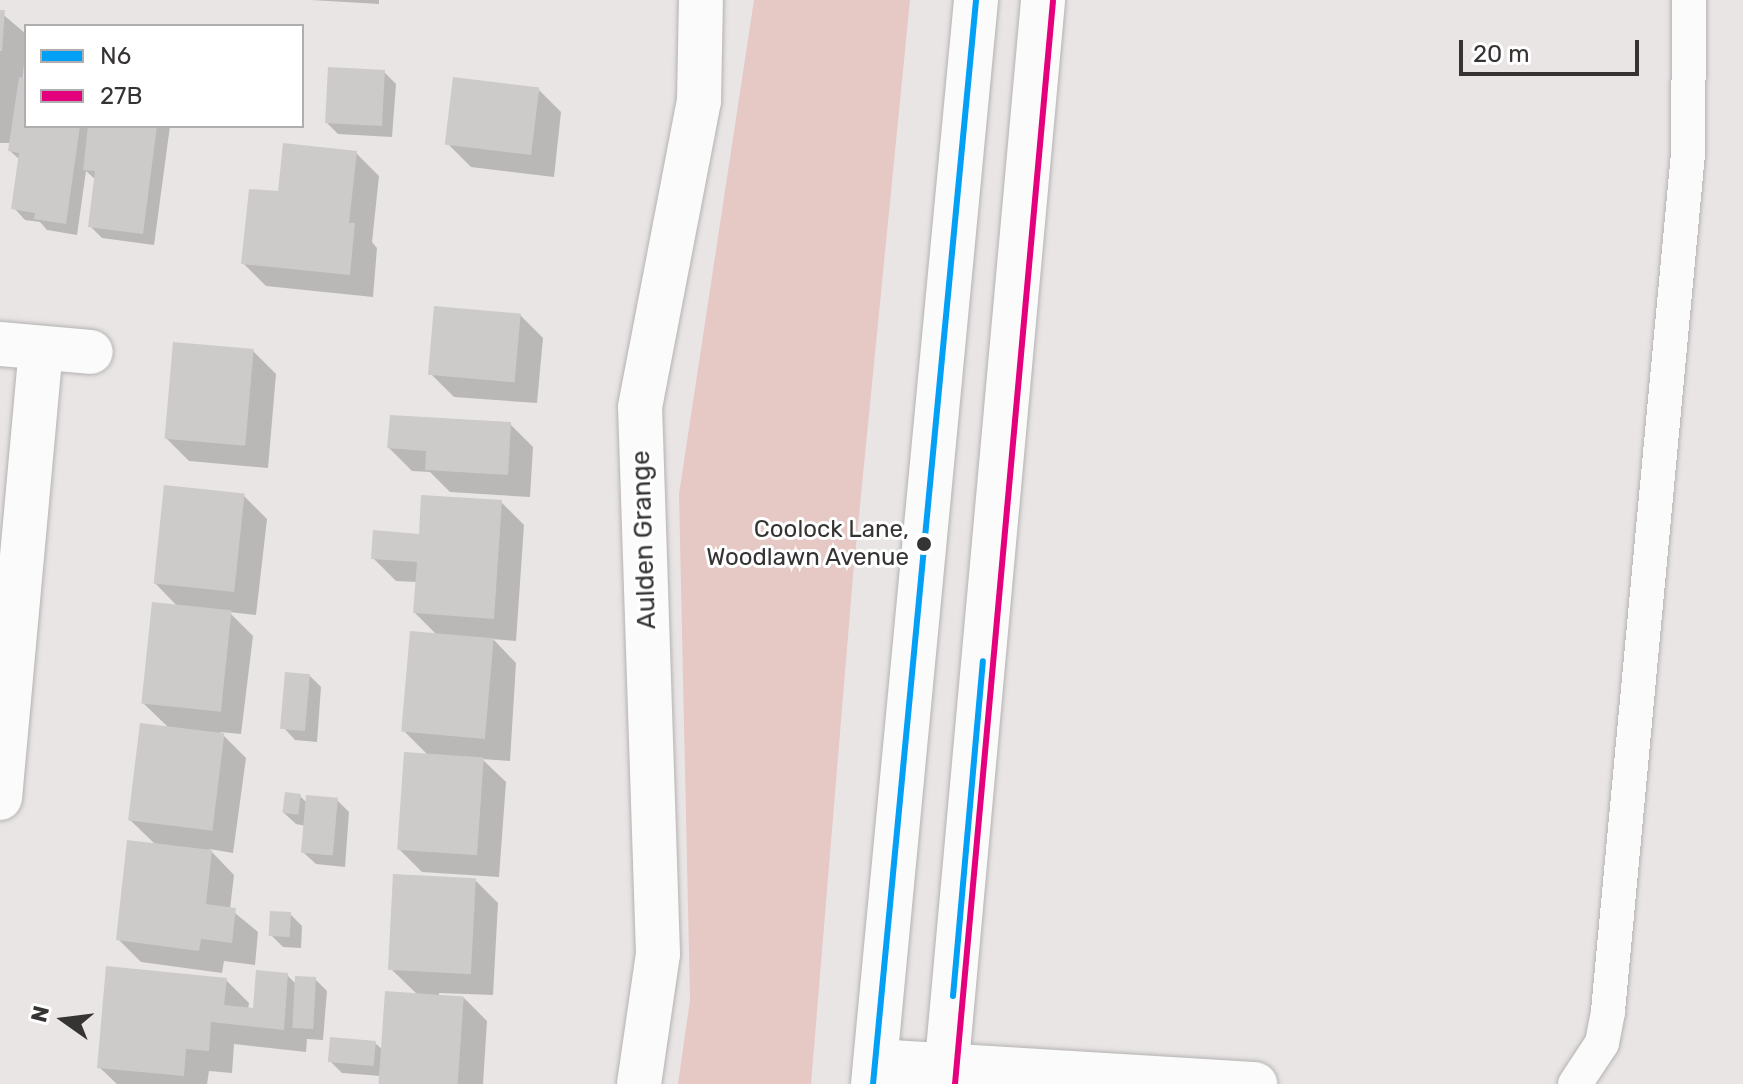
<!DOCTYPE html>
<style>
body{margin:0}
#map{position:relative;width:1743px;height:1084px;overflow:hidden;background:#e9e5e5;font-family:Rubik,sans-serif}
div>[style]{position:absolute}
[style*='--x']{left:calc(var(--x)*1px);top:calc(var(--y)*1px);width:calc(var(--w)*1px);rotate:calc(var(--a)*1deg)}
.green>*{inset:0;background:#e6c8c5}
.shadow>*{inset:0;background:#0003}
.building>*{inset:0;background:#cdcaca;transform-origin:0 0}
.roads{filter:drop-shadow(0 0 2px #b5b2b2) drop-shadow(0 0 2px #b5b2b2)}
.service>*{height:34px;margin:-17px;padding:0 17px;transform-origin:17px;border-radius:17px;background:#fcfbfb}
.minor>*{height:44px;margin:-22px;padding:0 22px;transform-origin:22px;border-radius:22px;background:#fcfbfb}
.secondary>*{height:44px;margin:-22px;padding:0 22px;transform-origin:22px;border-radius:22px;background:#fcfbfb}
.bus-1>*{height:6px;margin:-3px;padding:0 3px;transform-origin:3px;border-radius:3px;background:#03a0f5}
.bus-2>*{height:6px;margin:-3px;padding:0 3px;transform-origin:3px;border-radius:3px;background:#e5007d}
.dots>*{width:22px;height:22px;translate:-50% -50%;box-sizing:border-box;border:4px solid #fff;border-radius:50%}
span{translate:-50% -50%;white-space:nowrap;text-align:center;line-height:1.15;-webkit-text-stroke:6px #fff;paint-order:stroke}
.bus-label{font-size:24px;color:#363333}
.right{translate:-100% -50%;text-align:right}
.street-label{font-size:26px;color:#363333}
.legend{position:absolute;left:24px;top:24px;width:280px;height:104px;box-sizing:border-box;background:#fff;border:2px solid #afadad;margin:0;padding:10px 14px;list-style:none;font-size:24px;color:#363333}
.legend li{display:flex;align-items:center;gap:16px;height:40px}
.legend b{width:40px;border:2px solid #afadad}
.north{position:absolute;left:24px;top:980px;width:80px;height:80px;-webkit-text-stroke:6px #fff;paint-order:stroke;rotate:284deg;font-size:22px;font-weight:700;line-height:32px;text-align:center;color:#363333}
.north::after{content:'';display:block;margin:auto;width:28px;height:36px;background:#363333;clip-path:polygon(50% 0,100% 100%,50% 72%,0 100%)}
.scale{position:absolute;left:1459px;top:40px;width:180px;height:36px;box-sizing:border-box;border:4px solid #363333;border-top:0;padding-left:10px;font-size:24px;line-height:28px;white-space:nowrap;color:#363333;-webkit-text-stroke:6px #fff;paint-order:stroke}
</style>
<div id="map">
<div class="green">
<i style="clip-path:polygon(754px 0,910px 0,853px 576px,811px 1084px,678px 1084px,690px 1000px,679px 494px)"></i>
</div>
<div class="shadow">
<i style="clip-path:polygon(311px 0,379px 0,379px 4px)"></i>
<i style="clip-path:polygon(0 12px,26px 34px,23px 79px,26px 80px,26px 126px,170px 126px,154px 245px,102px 238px,90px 226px,96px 180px,86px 171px,77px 235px,47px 230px,40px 222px,25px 220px,14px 208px,20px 160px,10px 151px,11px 143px,0 143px)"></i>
<i style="clip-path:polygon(384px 72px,396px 84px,392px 137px,338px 134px,327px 123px)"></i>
<i style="clip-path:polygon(538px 89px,561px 112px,554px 177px,471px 167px,448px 144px)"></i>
<i style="clip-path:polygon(356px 153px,379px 176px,372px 242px,377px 248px,373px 297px,266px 286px,243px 263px,280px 194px)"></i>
<i style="clip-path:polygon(520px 315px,543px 338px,537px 403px,454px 397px,431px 374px)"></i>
<i style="clip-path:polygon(253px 351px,276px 374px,268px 468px,189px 461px,166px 438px)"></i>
<i style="clip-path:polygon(510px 424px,533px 447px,530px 497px,450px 492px,430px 472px,412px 471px,389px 448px)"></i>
<i style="clip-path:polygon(244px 496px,267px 519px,256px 615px,229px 612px,253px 636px,241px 734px,220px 732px,246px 758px,233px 853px,209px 849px,234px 875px,230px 909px,258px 932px,255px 965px,224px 961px,222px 973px,141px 962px,118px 939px,156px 845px,129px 819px,169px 728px,143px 703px,178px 607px,154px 582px)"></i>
<i style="clip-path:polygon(501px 502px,524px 525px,516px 641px,493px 639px,516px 663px,510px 761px,482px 759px,506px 782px,499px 877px,422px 872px,399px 849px,429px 756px,405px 732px,438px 636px,415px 613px,417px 582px,396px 581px,373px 558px)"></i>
<i style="clip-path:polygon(309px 675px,321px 687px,317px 742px,295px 740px,284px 728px)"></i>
<i style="clip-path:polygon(300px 796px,307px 803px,337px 800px,349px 812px,345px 867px,316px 864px,304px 853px,306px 826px,296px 824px,284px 813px)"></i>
<i style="clip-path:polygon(475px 880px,498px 903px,493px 995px,439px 993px,439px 997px,464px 998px,487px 1021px,483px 1084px,381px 1084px,381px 1076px,342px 1073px,330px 1061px,375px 1043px,383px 1050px,418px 995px,391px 969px)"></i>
<i style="clip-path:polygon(290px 914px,302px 926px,301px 948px,283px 947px,271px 935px)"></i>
<i style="clip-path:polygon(287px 975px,296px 984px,315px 979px,327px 991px,323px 1040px,307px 1039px,306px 1052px,234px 1044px,232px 1073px,209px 1071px,207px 1084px,117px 1084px,99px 1067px,226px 980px,249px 1003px,248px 1010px,255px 1010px)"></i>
</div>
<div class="building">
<i style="clip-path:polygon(0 10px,5px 10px,2px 51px,0 51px)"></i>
<i style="left:328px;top:67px;width:57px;height:56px;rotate:3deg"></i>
<i style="clip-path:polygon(19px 77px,26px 78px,26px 126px,80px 126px,66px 224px,34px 219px,35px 213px,11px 209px,19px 153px,8px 151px)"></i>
<i style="left:453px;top:77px;width:87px;height:68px;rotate:7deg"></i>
<i style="clip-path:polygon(88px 126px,157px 126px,143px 234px,88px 227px,95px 171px,83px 170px)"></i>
<i style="clip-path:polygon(283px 143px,357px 151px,349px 223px,355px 223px,350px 275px,241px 264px,249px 189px,278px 191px)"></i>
<i style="left:434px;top:306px;width:87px;height:69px;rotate:5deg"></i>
<i style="left:173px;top:342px;width:81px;height:97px;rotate:5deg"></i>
<i style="clip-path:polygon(390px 415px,511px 422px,508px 475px,425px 470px,426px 451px,387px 448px)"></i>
<i style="left:164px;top:485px;width:81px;height:99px;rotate:6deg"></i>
<i style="clip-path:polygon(421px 495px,502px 500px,494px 619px,413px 613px,417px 562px,371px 559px,373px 530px,419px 534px)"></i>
<i style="left:152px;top:602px;width:80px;height:102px;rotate:6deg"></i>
<i style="left:410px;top:631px;width:84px;height:101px;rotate:5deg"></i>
<i style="left:285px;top:672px;width:25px;height:57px;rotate:5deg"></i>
<i style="left:140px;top:723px;width:85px;height:98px;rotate:7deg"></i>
<i style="left:404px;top:752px;width:80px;height:98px;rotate:4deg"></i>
<i style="left:285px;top:792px;width:16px;height:21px;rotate:7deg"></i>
<i style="left:306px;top:795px;width:32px;height:58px;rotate:5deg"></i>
<i style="clip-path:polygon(127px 840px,212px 850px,206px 904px,236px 908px,232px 943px,201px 939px,199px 951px,116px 940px)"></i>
<i style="left:393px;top:874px;width:83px;height:96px;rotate:3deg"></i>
<i style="left:270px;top:911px;width:21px;height:25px;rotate:3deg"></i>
<i style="clip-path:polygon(106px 966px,227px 978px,224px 1005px,253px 1008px,256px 970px,288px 973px,284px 1030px,211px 1022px,209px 1051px,186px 1049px,184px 1076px,97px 1068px)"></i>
<i style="left:295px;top:976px;width:21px;height:52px;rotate:3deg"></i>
<i style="left:385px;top:991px;width:79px;height:93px;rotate:4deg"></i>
<i style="left:330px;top:1037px;width:46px;height:25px;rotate:5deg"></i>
</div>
<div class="roads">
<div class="service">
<i style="--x:1575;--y:1084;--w:49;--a:-56.6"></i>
<i style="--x:1602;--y:1043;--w:33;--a:-79"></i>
<i style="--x:1608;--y:1011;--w:861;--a:-84.67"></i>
<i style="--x:1688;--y:154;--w:154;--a:-89.6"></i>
</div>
<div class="minor">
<i style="--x:0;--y:344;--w:91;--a:5"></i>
<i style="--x:0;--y:798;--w:452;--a:-84.8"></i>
<i style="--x:876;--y:1061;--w:380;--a:3.5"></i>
<i style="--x:639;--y:1084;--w:131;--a:-81.7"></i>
<i style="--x:658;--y:954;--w:547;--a:-91.88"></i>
<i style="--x:640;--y:407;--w:312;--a:-79.1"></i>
<i style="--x:699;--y:101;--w:101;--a:-88.9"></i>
</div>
<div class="secondary">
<i style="--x:873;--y:1084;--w:1089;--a:-84.57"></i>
<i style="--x:945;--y:1084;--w:1088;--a:-84.83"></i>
</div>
</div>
<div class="bus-1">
<i style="--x:953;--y:996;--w:336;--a:-84.9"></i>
<i style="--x:873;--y:1084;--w:1089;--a:-84.57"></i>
</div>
<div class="bus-2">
<i style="--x:955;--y:1084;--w:1087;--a:-84.83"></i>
</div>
<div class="dots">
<i style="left:924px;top:544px;background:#363333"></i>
</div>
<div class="bus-label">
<span class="right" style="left:909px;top:544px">Coolock Lane,<br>Woodlawn Avenue</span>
</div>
<div class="street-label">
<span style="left:644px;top:540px;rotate:-92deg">Aulden Grange</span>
</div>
<ul class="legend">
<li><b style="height:10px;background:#03a0f5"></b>N6</li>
<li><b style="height:10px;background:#e5007d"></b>27B</li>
</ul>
<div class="north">N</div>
<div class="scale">20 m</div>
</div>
